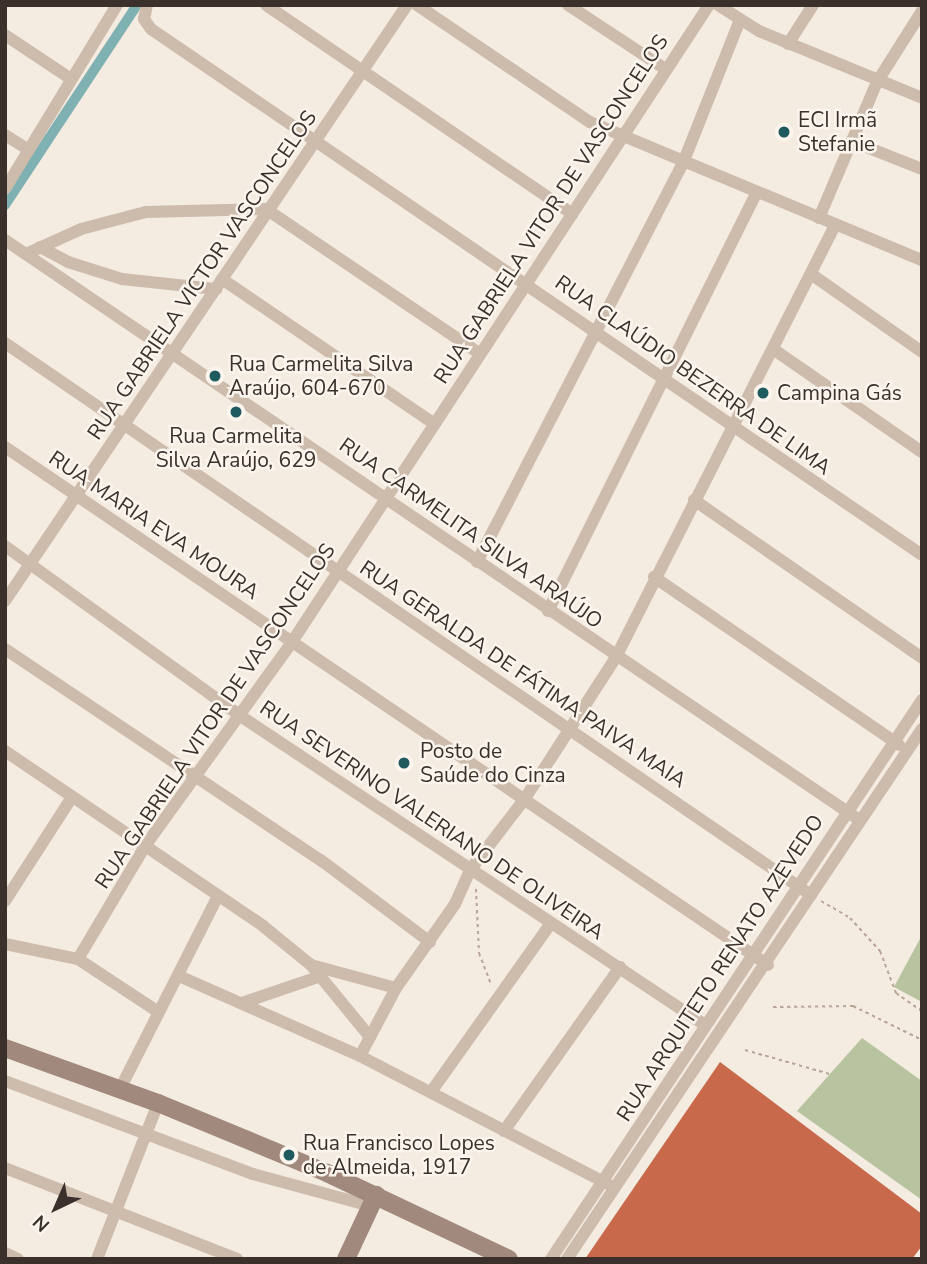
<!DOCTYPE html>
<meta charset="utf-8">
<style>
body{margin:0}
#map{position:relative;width:927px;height:1264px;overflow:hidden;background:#f4ebe1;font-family:"Nunito Sans",sans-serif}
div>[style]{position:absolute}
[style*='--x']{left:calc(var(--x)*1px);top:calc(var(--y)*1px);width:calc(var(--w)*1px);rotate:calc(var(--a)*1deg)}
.green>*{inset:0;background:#b8c4a0}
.canal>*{height:10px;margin:-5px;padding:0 5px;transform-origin:5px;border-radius:5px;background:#7fb0b2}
.building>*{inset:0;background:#c8694b}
.path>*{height:2px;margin-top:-1px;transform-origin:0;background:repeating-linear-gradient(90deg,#b9a596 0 3.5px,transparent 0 7px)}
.street>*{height:12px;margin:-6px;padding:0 6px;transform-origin:6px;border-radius:6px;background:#cdbbac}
.secondary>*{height:18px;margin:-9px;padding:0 9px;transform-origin:9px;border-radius:9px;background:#a18a7d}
.dots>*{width:19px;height:19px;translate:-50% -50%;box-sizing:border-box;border:4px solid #fbf5ee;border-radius:50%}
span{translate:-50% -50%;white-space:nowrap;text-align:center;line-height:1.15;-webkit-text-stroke:5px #fbf5ee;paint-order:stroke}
.poi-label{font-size:21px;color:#3b302b}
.left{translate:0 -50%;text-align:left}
.street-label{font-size:21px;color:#3b302b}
.frame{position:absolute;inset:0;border:7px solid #3b302b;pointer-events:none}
.north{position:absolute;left:21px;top:1173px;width:70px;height:70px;-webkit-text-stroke:5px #fbf5ee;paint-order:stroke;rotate:224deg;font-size:19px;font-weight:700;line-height:28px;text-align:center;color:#3b302b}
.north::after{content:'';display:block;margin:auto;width:24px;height:32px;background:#3b302b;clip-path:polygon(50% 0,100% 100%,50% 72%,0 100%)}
</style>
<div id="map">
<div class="green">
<i style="clip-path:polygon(922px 935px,922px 1002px,894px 987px)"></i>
<i style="clip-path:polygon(862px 1038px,922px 1081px,922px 1200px,797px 1111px)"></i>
</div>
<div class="canal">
<i style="--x:5;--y:205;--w:240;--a:-56.6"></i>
</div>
<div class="building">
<i style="clip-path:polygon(720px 1062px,922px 1214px,922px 1246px,912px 1259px,585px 1259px)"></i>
</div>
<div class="path">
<i style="--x:476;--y:889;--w:64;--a:87.3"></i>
<i style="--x:479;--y:953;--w:34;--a:69"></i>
<i style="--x:821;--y:901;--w:34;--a:30"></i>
<i style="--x:850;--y:918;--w:45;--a:47.7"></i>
<i style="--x:880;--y:951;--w:45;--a:69.1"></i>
<i style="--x:896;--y:993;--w:32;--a:35"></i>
<i style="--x:773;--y:1007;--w:80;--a:-0.7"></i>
<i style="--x:853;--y:1006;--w:77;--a:26.2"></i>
<i style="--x:745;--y:1050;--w:88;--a:15.8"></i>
</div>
<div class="street">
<i style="--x:147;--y:5;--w:14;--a:102"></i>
<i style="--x:144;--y:19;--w:12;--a:55"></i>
<i style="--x:151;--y:29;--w:933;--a:34.3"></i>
<i style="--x:266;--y:5;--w:371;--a:34.3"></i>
<i style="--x:417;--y:5;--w:209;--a:34.1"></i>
<i style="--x:590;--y:122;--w:360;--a:22.6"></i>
<i style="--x:568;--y:5;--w:116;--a:33.4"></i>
<i style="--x:718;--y:5;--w:49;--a:32.4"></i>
<i style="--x:759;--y:31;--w:176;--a:22.3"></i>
<i style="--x:5;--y:35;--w:79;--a:33.7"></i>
<i style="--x:788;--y:44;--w:46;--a:-57.3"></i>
<i style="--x:5;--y:135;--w:26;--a:32"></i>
<i style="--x:851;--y:141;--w:76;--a:21.5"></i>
<i style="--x:5;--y:189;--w:215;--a:-58.7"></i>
<i style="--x:819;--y:218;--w:148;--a:-66.9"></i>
<i style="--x:877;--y:82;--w:84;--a:-57.6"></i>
<i style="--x:5;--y:240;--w:1031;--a:34.17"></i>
<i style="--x:40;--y:247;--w:32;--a:28"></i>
<i style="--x:68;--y:262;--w:57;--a:17.5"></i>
<i style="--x:122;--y:279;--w:95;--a:6.1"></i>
<i style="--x:26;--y:254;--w:60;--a:-24.4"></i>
<i style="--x:81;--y:229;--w:67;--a:-14.7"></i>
<i style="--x:146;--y:212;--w:120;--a:-1.4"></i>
<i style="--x:266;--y:209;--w:257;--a:34.1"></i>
<i style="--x:811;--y:274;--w:136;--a:35.1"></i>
<i style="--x:222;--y:279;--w:255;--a:34.3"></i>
<i style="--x:5;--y:343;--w:977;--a:34.41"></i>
<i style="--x:773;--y:349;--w:181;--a:34.7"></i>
<i style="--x:5;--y:447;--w:922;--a:34.17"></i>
<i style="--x:694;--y:500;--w:277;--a:34.7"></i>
<i style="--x:5;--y:546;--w:289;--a:35.8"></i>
<i style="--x:239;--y:715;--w:560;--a:33.63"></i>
<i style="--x:477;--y:562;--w:449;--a:-62.7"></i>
<i style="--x:683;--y:163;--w:154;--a:-68.3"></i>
<i style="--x:654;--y:577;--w:297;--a:34.4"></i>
<i style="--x:5;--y:601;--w:719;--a:-56"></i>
<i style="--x:548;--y:611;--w:465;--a:-63.5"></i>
<i style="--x:5;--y:649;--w:381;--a:33.8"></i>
<i style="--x:322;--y:861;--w:135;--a:36.9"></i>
<i style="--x:5;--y:751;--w:312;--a:34.1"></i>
<i style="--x:263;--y:926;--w:62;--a:39.1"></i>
<i style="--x:311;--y:965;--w:88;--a:15.1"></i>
<i style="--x:5;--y:901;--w:124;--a:-57.2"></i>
<i style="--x:5;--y:944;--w:75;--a:11.6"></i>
<i style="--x:78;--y:959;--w:95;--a:33.4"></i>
<i style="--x:78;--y:959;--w:131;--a:-59.3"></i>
<i style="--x:145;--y:846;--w:251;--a:-54.2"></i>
<i style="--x:292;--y:642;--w:761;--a:-56.79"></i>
<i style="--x:311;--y:965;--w:93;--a:50.7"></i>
<i style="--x:179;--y:976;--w:198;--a:23.8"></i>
<i style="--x:360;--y:1056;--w:279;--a:27.3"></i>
<i style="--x:242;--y:1003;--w:80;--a:-18.9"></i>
<i style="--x:360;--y:1056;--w:77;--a:-62.1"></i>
<i style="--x:396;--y:988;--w:103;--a:-54.9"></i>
<i style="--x:455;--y:904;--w:37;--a:-66"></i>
<i style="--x:470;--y:870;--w:88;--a:-52.4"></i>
<i style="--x:524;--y:800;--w:170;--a:-57.2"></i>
<i style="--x:616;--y:657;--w:484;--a:-63.1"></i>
<i style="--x:5;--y:1081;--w:265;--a:20.6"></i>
<i style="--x:253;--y:1174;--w:122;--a:15.2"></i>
<i style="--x:120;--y:1089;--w:216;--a:-63.1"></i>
<i style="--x:431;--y:1092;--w:207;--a:-54.6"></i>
<i style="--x:504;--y:1131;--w:201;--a:-54.7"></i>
<i style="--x:5;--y:1168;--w:249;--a:21.4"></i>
<i style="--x:5;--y:1253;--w:14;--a:25"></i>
<i style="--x:97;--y:1259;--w:168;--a:-68.6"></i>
<i style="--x:551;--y:1259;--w:671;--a:-56.43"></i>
<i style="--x:567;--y:1259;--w:638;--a:-56.19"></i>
</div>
<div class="secondary">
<i style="--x:5;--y:1048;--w:163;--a:19.8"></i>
<i style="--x:158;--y:1103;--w:183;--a:22.5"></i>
<i style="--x:327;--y:1173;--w:201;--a:25.3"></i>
<i style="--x:346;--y:1259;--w:71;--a:-64.9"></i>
</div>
<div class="dots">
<i style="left:784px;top:132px;background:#1f5a5e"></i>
<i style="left:215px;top:376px;background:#1f5a5e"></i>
<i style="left:763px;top:393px;background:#1f5a5e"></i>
<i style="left:236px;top:412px;background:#1f5a5e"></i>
<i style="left:404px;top:763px;background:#1f5a5e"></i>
<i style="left:289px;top:1155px;background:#1f5a5e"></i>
</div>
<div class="poi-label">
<span class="left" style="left:798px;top:132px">ECI Irmã<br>Stefanie</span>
<span class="left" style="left:229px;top:376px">Rua Carmelita Silva<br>Araújo, 604-670</span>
<span class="left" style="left:777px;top:393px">Campina Gás</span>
<span style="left:236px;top:448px">Rua Carmelita<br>Silva Araújo, 629</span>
<span class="left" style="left:420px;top:763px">Posto de<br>Saúde do Cinza</span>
<span class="left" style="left:303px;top:1155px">Rua Francisco Lopes<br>de Almeida, 1917</span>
</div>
<div class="street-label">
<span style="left:551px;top:209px;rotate:-57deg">RUA GABRIELA VITOR DE VASCONCELOS</span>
<span style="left:202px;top:275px;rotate:-56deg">RUA GABRIELA VICTOR VASCONCELOS</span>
<span style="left:693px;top:375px;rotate:35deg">RUA CLAÚDIO BEZERRA DE LIMA</span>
<span style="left:154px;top:525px;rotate:34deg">RUA MARIA EVA MOURA</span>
<span style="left:471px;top:533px;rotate:35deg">RUA CARMELITA SILVA ARAÚJO</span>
<span style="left:523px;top:674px;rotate:34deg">RUA GERALDA DE FÁTIMA PAIVA MAIA</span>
<span style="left:215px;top:716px;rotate:-56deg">RUA GABRIELA VITOR DE VASCONCELOS</span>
<span style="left:432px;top:820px;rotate:34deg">RUA SEVERINO VALERIANO DE OLIVEIRA</span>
<span style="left:720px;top:968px;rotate:-57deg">RUA ARQUITETO RENATO AZEVEDO</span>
</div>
<div class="frame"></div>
<div class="north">N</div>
</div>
